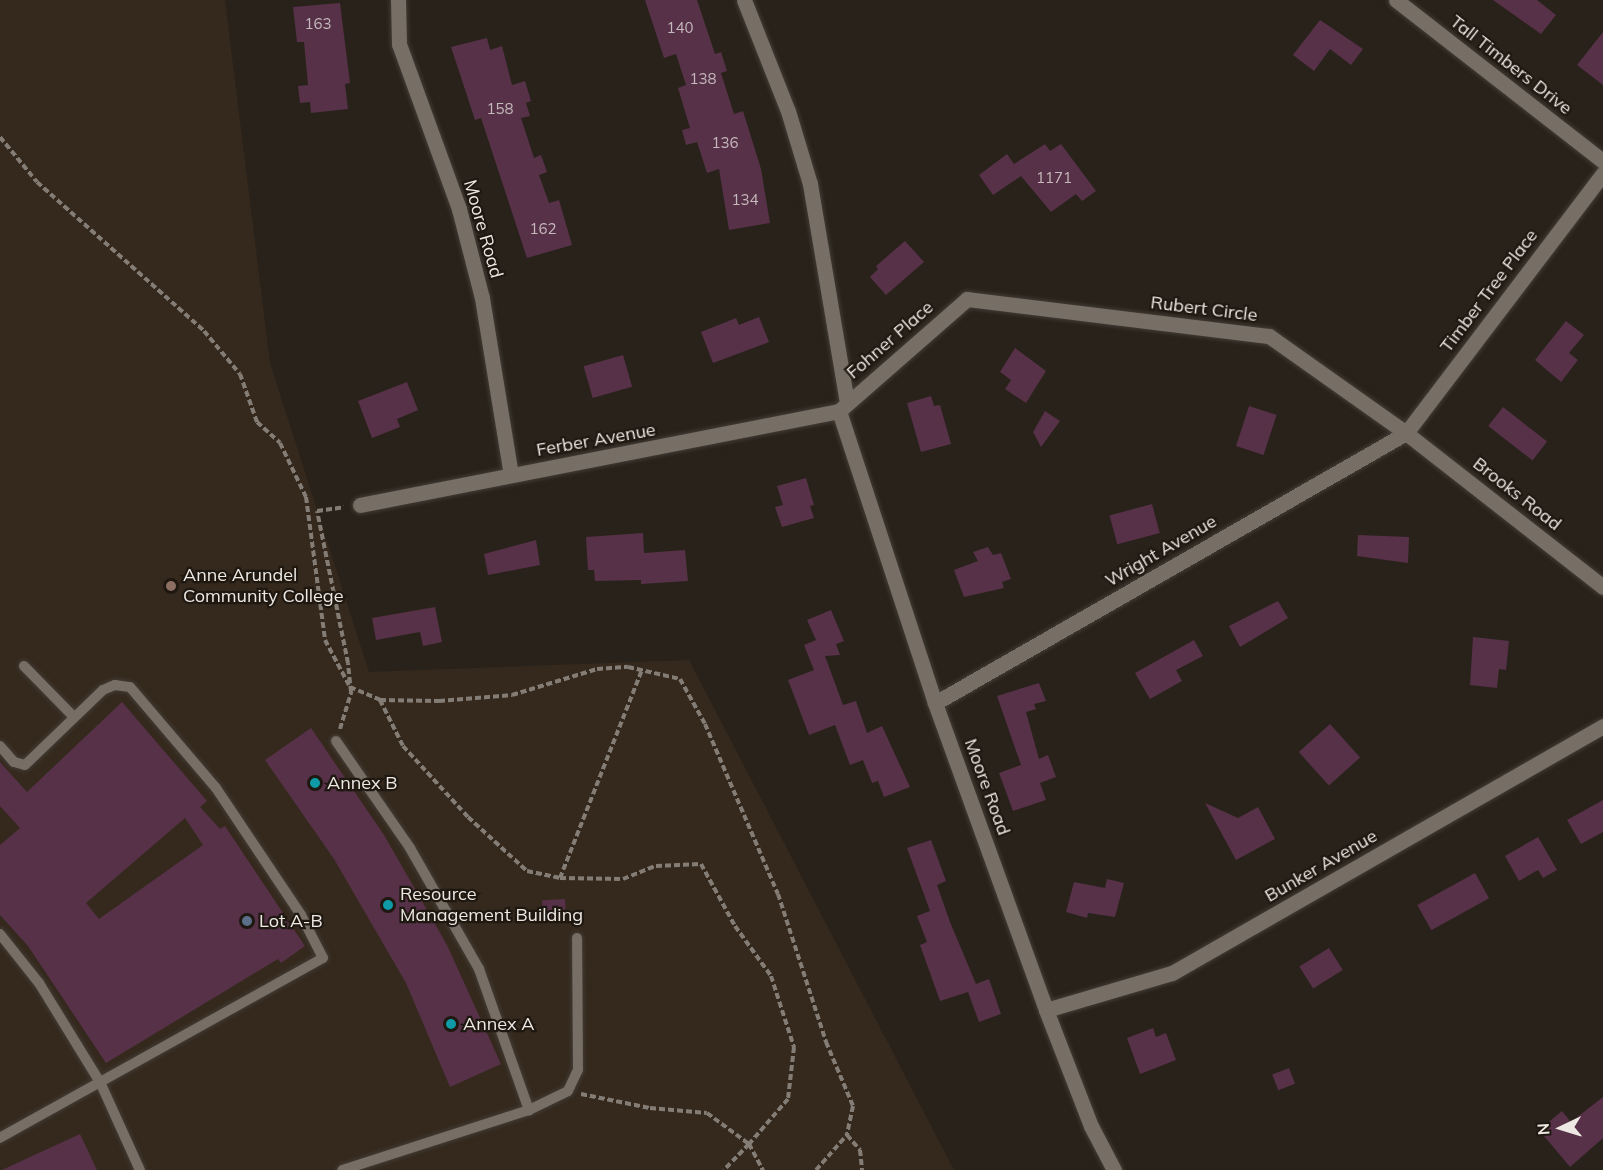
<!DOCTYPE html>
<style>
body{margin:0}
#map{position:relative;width:1603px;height:1170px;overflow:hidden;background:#29221a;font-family:Mulish,sans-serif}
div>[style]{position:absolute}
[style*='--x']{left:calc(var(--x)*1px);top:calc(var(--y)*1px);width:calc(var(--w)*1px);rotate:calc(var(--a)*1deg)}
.built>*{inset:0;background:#35291d}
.building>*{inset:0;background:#563148;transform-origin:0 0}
.path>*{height:4px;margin-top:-2px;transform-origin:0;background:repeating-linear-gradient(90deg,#837d76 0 6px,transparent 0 9px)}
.roads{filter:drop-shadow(0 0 2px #423c36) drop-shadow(0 0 2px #423c36)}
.lane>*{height:10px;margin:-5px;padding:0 5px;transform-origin:5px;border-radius:5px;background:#776e65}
.street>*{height:15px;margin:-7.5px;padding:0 7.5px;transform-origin:7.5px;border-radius:7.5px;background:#776e65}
.dots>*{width:16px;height:16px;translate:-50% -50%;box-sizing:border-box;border:3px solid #1f1811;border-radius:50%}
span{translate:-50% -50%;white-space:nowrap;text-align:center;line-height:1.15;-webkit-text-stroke:4.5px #1f1811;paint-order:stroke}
.number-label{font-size:15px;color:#c7babc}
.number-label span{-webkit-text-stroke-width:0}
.street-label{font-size:18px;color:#ede8e3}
.poi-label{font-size:18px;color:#ede8e3}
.left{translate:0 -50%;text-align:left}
.north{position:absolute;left:1531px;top:1098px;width:60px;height:60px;-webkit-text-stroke:4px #1f1811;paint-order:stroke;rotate:266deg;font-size:16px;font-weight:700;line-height:24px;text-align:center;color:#ede8e3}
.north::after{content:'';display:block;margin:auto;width:21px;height:27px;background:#ede8e3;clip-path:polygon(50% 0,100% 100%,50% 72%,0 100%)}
</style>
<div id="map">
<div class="built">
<i style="clip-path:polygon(0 0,225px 0,270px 363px,369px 672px,689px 660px,954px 1170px,0 1170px)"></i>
</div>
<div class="building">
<i style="clip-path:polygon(645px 0,697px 0,715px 54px,721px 52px,727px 71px,721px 73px,734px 114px,743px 111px,761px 169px,770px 223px,729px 230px,719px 169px,707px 173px,697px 142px,686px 145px,682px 130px,690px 128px,678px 88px,686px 85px,676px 54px,664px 58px)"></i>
<i style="clip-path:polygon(1493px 0,1537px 0,1556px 15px,1541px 34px)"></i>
<i style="clip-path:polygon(340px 3px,350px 83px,345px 84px,348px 109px,311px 113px,310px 102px,300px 103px,298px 86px,308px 85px,304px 42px,297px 42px,293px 7px)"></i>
<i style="clip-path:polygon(1320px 20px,1363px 49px,1351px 65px,1330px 49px,1314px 71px,1293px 55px)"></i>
<i style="clip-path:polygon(1603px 32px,1603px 85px,1577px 65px)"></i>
<i style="clip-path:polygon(487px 38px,490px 50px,502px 46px,512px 85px,525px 81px,531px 101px,526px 103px,530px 116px,521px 118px,534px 158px,541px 155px,547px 172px,539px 175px,549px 203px,559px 200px,572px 245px,527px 258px,481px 118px,475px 120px,451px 47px)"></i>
<i style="clip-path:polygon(1045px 144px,1050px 151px,1061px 144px,1096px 191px,1082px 201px,1076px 194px,1051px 212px,1021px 176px,993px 195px,979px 175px,1007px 154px,1014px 164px)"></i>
<i style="clip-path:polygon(905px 241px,924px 262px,886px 295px,870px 277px,878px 269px,876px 266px)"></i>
<i style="clip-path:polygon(759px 317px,769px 342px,713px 363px,701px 332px,736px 318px,739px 325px)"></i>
<i style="clip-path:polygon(1566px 321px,1584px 335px,1569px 353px,1578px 360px,1561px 382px,1535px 360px)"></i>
<i style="clip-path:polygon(1015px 348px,1046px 371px,1026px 403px,1005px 389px,1011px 380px,1000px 372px)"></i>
<i style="left:623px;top:355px;width:33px;height:41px;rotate:74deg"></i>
<i style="clip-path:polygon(407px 382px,418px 410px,397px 419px,400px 427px,372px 438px,358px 401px)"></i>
<i style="clip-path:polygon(931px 396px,934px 406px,940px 405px,951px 444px,921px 452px,907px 403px)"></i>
<i style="left:1249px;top:406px;width:29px;height:42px;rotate:18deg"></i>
<i style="left:1503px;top:407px;width:56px;height:24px;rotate:38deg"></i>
<i style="clip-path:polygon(1045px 411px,1060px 421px,1041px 447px,1033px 432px)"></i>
<i style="clip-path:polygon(806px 478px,814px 505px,810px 506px,814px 518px,782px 527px,775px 507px,783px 505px,777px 486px)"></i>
<i style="left:1152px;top:504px;width:30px;height:44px;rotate:75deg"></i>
<i style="clip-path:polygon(643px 533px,644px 553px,685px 550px,688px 581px,641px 584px,641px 580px,595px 581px,594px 570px,588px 570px,586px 537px)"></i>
<i style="clip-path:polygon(1358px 535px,1409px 537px,1408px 563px,1357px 556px)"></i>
<i style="clip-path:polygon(536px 540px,540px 565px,488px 575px,484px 554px)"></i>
<i style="clip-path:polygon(988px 547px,993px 555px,1001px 553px,1011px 579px,1002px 582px,1004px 588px,964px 597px,954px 570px,978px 561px,973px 552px)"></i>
<i style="clip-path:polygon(1278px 601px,1288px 618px,1240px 647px,1229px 626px)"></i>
<i style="clip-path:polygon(435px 607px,442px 642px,423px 646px,420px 632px,376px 640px,372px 618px)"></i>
<i style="clip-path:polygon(831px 610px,844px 641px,836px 644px,840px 655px,825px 656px,843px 705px,856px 701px,867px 733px,882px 726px,910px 787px,884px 797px,878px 781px,872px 783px,863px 760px,850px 765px,835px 725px,809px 735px,788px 680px,814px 670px,804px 645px,816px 640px,807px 620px)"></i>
<i style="clip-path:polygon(1473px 637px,1509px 641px,1506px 670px,1499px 669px,1497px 688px,1470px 685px)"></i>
<i style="clip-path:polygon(1194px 640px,1203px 656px,1176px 670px,1182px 681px,1150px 699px,1135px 673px)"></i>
<i style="clip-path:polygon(1039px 683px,1046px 701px,1034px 704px,1036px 709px,1026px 712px,1039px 759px,1048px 755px,1056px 777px,1040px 783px,1046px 800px,1013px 811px,999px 773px,1021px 765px,997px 696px)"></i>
<i style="clip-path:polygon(evenodd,122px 702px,207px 801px,200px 807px,220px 829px,225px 826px,305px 946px,281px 963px,278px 959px,106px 1063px,28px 946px,0 915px,0 845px,20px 828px,0 806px,0 762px,27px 792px,122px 702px,185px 818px,203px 845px,99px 919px,86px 903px,185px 818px)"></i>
<i style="left:1330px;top:724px;width:45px;height:42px;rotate:48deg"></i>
<i style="clip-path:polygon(311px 728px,384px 835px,447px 945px,501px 1064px,450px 1087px,406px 983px,334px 859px,265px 760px)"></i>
<i style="clip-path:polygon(1603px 800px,1603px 832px,1581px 844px,1567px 820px)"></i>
<i style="clip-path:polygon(1205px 803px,1238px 818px,1258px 807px,1275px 839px,1236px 860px)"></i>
<i style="clip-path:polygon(1538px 837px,1557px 870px,1543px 878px,1538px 870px,1519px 881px,1505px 856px)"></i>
<i style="clip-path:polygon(931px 840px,946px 881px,937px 885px,950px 922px,976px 984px,989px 979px,1001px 1014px,979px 1022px,968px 992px,940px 1001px,920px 945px,927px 942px,917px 916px,930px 911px,907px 848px)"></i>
<i style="left:1475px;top:873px;width:29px;height:66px;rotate:61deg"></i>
<i style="clip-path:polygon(1107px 879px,1124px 883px,1115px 917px,1088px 913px,1087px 918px,1066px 912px,1074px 882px,1105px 888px)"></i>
<i style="left:565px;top:899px;width:19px;height:23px;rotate:87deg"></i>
<i style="left:1329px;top:948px;width:26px;height:35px;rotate:58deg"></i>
<i style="clip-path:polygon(1153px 1028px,1156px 1037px,1166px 1033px,1176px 1060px,1140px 1074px,1127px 1038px)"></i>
<i style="left:1289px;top:1068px;width:17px;height:18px;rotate:69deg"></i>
<i style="clip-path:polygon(1603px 1097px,1603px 1138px,1570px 1167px,1539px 1130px,1562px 1111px,1571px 1122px)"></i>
<i style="clip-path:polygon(80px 1134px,97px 1170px,2px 1170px,43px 1151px)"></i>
</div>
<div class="path">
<i style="--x:0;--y:137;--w:58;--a:50.6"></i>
<i style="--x:37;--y:182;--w:224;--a:41.7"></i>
<i style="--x:204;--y:331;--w:56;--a:50.1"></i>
<i style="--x:240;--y:374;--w:51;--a:70.5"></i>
<i style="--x:257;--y:422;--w:31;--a:42"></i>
<i style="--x:280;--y:443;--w:60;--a:64.3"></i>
<i style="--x:306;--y:497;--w:144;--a:82.4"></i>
<i style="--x:325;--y:640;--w:53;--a:62"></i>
<i style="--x:350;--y:687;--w:33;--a:23"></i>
<i style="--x:380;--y:700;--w:59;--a:1"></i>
<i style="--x:439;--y:701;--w:73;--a:-4.7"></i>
<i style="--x:512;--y:695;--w:89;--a:-17"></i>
<i style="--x:597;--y:669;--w:31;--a:-4"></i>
<i style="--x:628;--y:667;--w:53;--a:13"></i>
<i style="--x:680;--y:679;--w:51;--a:60.9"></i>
<i style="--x:705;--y:724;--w:185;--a:66.8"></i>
<i style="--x:778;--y:894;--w:156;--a:72"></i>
<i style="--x:826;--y:1042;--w:69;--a:67.1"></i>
<i style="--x:853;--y:1106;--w:30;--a:102"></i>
<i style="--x:847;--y:1135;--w:20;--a:49"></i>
<i style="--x:860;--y:1150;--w:20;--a:84"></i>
<i style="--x:380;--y:700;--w:51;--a:63.4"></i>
<i style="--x:403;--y:746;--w:96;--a:47.5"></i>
<i style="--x:468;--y:817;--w:80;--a:42.5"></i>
<i style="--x:527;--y:871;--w:34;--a:12"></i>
<i style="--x:560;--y:878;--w:63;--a:0.9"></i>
<i style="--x:623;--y:879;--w:35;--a:-22"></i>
<i style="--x:656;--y:866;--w:45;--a:-2.5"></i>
<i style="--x:701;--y:864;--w:71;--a:61.3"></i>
<i style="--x:735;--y:926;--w:62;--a:54.2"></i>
<i style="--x:771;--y:976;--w:75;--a:72.1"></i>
<i style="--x:794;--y:1047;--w:52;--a:96.6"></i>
<i style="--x:788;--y:1099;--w:60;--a:130.9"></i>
<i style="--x:749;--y:1144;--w:30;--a:62"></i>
<i style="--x:340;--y:729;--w:39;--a:-73"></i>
<i style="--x:351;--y:692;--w:29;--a:-96"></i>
<i style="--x:348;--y:663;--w:155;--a:-101.5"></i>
<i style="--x:317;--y:511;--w:27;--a:-8"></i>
<i style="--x:560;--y:878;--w:224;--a:-68.5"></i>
<i style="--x:581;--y:1094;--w:70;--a:11.5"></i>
<i style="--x:650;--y:1108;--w:57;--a:5"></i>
<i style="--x:707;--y:1113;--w:52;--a:36.4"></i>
<i style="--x:749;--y:1144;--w:36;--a:134"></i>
<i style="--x:816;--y:1170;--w:47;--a:-48.5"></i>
</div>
<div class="roads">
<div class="lane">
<i style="--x:24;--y:666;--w:71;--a:45.6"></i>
<i style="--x:336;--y:741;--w:130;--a:55.3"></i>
<i style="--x:410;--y:848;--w:139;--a:60.3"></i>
<i style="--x:479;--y:969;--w:150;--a:70.5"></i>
<i style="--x:529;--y:1110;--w:196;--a:162.2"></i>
<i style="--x:0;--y:746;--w:21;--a:49"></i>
<i style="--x:14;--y:762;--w:11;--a:15"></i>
<i style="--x:25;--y:765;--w:108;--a:-43.9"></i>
<i style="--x:103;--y:690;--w:13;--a:-23"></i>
<i style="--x:115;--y:685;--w:15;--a:8"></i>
<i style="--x:130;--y:687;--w:133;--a:49.6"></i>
<i style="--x:216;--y:788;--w:153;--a:56.2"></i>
<i style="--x:301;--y:915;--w:48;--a:62.9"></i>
<i style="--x:323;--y:958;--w:370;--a:150.9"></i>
<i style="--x:0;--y:934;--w:63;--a:51.5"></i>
<i style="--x:39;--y:983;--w:116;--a:58.4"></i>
<i style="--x:100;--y:1082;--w:97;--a:65.6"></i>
<i style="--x:529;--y:1110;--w:43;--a:-26"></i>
<i style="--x:568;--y:1091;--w:23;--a:-65"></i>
<i style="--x:578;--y:1070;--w:132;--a:-90.4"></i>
</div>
<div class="street">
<i style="--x:398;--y:0;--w:44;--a:88.7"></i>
<i style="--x:399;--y:44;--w:176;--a:70"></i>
<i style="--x:459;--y:209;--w:92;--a:75.5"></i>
<i style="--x:482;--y:298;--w:179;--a:80.7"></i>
<i style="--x:744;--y:0;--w:119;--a:68.4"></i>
<i style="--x:788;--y:111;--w:76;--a:73.2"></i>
<i style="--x:810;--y:184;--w:222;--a:80.4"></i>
<i style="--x:1396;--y:0;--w:262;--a:37.9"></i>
<i style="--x:839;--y:411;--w:307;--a:71.8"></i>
<i style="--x:935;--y:703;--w:326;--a:70.1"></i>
<i style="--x:1046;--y:1010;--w:124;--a:68.8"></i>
<i style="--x:1091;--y:1126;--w:50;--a:62.4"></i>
<i style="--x:360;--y:505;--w:488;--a:-11.1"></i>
<i style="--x:839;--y:411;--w:170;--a:-41.2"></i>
<i style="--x:967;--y:299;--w:304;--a:7"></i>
<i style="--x:1269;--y:336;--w:168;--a:35.3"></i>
<i style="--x:1406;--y:433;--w:250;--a:38"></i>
<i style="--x:935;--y:703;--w:543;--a:-29.82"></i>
<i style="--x:1406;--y:433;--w:326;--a:-52.8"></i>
<i style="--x:1046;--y:1010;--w:131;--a:-16.4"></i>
<i style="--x:1172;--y:973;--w:497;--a:-29.8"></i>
</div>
</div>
<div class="dots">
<i style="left:171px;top:586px;background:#8d6e63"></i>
<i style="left:315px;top:783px;background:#0f9aa8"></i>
<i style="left:388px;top:905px;background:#0f9aa8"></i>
<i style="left:247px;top:921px;background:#5c6f8a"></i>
<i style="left:451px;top:1024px;background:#0f9aa8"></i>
</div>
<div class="number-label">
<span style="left:318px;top:24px">163</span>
<span style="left:680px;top:28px">140</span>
<span style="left:703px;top:79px">138</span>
<span style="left:500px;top:109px">158</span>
<span style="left:725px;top:143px">136</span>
<span style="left:1054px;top:178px">1171</span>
<span style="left:745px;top:200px">134</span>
<span style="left:543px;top:229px">162</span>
</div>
<div class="street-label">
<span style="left:1511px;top:65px;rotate:38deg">Tall Timbers Drive</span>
<span style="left:483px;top:229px;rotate:74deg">Moore Road</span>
<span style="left:1489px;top:291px;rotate:-53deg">Timber Tree Place</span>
<span style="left:1204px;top:309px;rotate:7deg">Rubert Circle</span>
<span style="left:890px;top:340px;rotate:-41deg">Fohner Place</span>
<span style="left:596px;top:440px;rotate:-10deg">Ferber Avenue</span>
<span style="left:1517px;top:494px;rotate:38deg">Brooks Road</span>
<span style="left:1161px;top:551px;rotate:-30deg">Wright Avenue</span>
<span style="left:987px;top:787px;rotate:70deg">Moore Road</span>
<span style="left:1321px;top:866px;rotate:-30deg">Bunker Avenue</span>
</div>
<div class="poi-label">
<span class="left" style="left:183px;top:586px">Anne Arundel<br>Community College</span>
<span class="left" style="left:327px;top:783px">Annex B</span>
<span class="left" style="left:400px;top:905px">Resource<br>Management Building</span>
<span class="left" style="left:259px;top:921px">Lot A-B</span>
<span class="left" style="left:463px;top:1024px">Annex A</span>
</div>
<div class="north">N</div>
</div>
